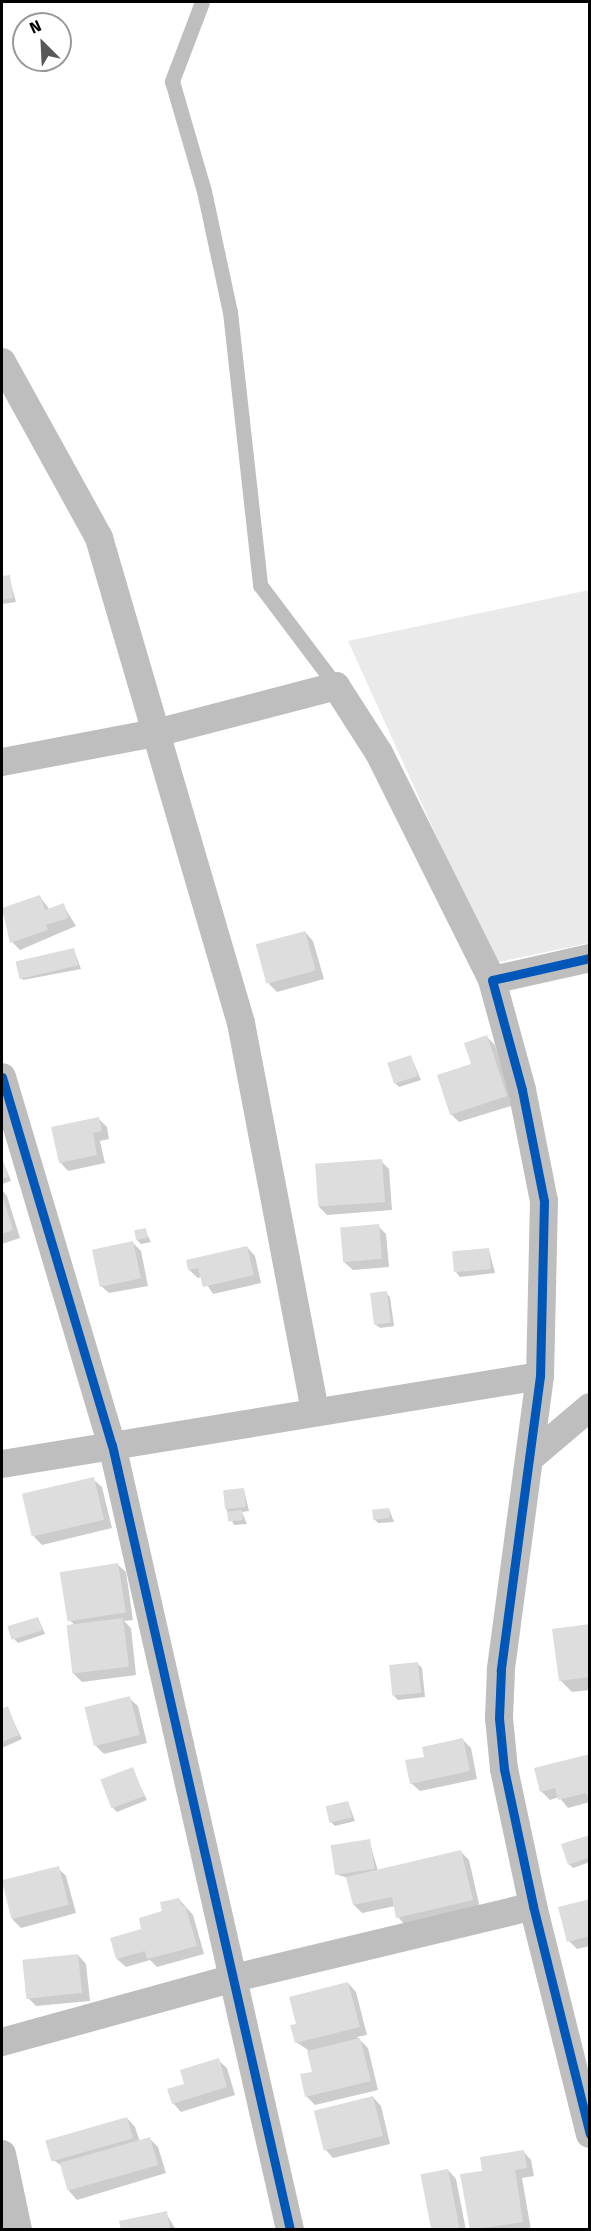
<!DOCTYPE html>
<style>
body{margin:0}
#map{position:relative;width:591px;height:2231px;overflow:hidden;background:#fff;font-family:"Fira Sans",sans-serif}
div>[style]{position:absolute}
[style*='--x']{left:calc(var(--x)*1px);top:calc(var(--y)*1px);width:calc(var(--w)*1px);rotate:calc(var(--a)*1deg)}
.green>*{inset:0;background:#eaeaea}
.shadow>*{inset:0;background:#0003}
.building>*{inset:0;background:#ddd;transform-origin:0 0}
.lane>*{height:15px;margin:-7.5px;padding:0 7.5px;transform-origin:7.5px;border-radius:7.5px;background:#bebebe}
.street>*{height:28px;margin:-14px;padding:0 14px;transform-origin:14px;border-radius:14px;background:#bebebe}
.cycleway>*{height:9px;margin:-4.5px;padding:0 4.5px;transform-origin:4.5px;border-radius:4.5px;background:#0057b8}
span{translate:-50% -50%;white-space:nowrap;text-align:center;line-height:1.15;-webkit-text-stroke:4.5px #fff;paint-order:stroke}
.frame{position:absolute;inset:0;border:3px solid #000;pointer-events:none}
.north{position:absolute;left:12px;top:12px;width:60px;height:60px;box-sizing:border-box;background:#fff;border:2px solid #999;border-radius:50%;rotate:336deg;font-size:16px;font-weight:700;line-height:24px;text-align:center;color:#000}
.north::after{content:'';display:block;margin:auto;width:21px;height:27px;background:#595959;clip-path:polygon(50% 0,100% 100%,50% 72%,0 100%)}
</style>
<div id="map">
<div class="green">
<i style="clip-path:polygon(589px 590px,589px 943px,494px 963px,348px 641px)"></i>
</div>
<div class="shadow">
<i style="clip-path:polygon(9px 577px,16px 602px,2px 604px,2px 578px)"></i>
<i style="clip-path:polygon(40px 897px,50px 910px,63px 905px,76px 926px,20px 950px,12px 942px,2px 909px)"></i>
<i style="clip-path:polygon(305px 932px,313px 941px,324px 979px,277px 992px,269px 984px)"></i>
<i style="clip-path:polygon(74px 950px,81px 969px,23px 980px,19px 976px)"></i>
<i style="clip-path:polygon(487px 1037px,495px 1045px,514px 1105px,459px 1122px,451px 1114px)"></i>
<i style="clip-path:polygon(411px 1057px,421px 1080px,399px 1087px,395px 1083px)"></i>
<i style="clip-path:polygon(98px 1118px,107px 1127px,109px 1139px,100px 1141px,105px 1163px,68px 1171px,60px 1162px)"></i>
<i style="clip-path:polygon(2px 1159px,11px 1181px,2px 1184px)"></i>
<i style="clip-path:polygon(381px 1161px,389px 1169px,392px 1210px,327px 1215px,319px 1207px)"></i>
<i style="clip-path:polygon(2px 1190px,7px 1196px,20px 1238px,2px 1244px)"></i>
<i style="clip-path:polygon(378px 1226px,386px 1234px,389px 1267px,353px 1270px,344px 1262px)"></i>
<i style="clip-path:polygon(145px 1230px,151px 1242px,141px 1244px,137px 1240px)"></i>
<i style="clip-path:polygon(133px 1243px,141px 1251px,148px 1286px,109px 1293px,100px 1285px)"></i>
<i style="clip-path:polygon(247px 1247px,255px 1256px,261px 1283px,213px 1294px,202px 1277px,198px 1278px,189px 1270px)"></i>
<i style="clip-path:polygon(489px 1250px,495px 1273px,460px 1277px,456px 1272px)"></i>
<i style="clip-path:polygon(386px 1293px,390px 1297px,394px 1326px,380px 1328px,375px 1324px)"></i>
<i style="clip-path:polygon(93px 1479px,102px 1487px,112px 1528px,42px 1545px,34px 1537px)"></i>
<i style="clip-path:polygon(244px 1490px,249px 1511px,242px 1512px,247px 1524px,234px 1525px,226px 1509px)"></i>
<i style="clip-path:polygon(389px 1509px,394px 1522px,378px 1523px,374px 1519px)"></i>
<i style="clip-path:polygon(117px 1564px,126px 1572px,133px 1620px,124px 1621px,131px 1628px,136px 1675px,82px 1682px,73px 1673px,75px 1625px,67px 1618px)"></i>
<i style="clip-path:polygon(38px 1618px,45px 1634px,18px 1643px,14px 1639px)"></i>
<i style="clip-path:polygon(590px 1626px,590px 1690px,572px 1692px,560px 1680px)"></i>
<i style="clip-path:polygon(418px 1664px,422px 1668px,425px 1697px,398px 1700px,394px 1696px)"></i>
<i style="clip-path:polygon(129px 1698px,138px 1706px,147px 1743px,104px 1754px,96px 1746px)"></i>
<i style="clip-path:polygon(7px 1708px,22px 1739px,2px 1748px,2px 1710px)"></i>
<i style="clip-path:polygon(463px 1740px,471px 1748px,477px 1779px,420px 1791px,411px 1783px)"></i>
<i style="clip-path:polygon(590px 1755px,590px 1802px,568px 1808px,559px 1797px,550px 1800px,541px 1791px)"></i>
<i style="clip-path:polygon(132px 1769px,147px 1800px,117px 1812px,113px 1808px)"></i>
<i style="clip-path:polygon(348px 1802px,355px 1821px,335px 1826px,331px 1822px)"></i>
<i style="clip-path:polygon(590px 1836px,590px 1862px,573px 1868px,569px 1864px)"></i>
<i style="clip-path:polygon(369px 1840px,378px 1871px,461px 1852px,469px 1860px,480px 1908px,406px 1926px,398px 1917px,395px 1906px,362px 1913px,354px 1905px,348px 1878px,338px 1875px)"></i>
<i style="clip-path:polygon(58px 1868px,66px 1876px,76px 1913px,21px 1928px,13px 1920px,3px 1882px)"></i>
<i style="clip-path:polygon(179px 1899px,193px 1915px,204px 1954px,157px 1967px,150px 1960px,126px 1967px,117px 1959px)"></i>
<i style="clip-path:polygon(590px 1900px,590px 1946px,577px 1949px,569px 1941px)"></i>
<i style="clip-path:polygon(78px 1955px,86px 1964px,90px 2001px,36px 2006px,28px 1998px)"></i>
<i style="clip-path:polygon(348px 1983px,356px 1992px,367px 2035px,357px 2037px,368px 2048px,378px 2090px,315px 2105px,307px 2097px,302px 2076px,313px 2073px,308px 2050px,296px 2042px,297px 2025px)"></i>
<i style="clip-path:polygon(218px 2060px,227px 2068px,235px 2095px,181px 2112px,173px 2103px)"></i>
<i style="clip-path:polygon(373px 2097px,381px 2106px,390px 2144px,333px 2158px,325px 2149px)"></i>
<i style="clip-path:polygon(127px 2118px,135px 2127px,140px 2142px,150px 2139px,158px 2147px,166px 2173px,77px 2200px,69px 2191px,62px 2166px,52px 2159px)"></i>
<i style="clip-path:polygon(523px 2151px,531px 2160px,534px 2176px,522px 2178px,531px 2230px,471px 2230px,484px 2172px)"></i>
<i style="clip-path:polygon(448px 2170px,456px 2179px,466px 2230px,431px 2230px)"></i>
<i style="clip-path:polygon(166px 2213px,176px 2230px,123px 2230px)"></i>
</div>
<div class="building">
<i style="clip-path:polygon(10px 575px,13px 598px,2px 600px,2px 576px)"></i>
<i style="clip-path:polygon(40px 895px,45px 910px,64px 903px,68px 918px,46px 925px,48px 930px,10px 943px,2px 908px)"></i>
<i style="left:305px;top:931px;width:41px;height:51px;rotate:75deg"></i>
<i style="left:74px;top:948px;width:18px;height:60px;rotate:77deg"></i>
<i style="clip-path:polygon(487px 1035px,507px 1096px,450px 1115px,437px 1075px,471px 1064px,464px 1043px)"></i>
<i style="left:411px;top:1055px;width:22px;height:25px;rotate:72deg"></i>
<i style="clip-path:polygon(99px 1117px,102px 1131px,93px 1133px,97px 1155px,59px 1163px,51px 1127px)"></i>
<i style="clip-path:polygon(2px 1159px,8px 1177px,2px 1179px)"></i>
<i style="left:382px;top:1159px;width:43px;height:67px;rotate:86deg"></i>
<i style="clip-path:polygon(2px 1194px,13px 1230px,2px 1234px)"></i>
<i style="left:379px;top:1224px;width:35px;height:39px;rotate:85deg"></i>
<i style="left:146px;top:1228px;width:10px;height:12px;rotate:79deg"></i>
<i style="left:133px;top:1241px;width:38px;height:42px;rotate:78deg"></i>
<i style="clip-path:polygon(247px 1246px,254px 1275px,203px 1287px,198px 1268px,188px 1270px,186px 1260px)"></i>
<i style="left:489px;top:1248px;width:21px;height:37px;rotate:85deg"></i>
<i style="left:387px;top:1291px;width:32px;height:17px;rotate:83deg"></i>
<i style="left:94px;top:1477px;width:44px;height:74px;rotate:77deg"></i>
<i style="left:244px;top:1488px;width:19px;height:21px;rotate:84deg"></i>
<i style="left:389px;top:1508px;width:10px;height:17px;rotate:84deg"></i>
<i style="left:242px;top:1510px;width:10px;height:15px;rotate:84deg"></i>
<i style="left:118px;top:1563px;width:50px;height:59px;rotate:81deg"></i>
<i style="left:38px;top:1617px;width:14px;height:32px;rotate:73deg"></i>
<i style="left:123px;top:1618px;width:49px;height:57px;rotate:83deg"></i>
<i style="clip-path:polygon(590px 1624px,590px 1677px,559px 1681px,552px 1629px)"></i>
<i style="left:418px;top:1662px;width:31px;height:29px;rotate:84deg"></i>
<i style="left:130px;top:1696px;width:40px;height:47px;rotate:76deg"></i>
<i style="clip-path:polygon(8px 1706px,19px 1735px,2px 1742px,2px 1709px)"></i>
<i style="clip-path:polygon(463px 1738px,470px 1771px,410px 1784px,405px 1760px,424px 1757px,422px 1747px)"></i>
<i style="clip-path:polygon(590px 1754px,590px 1802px,586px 1793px,558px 1800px,555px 1788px,540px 1792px,534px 1768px)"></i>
<i style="left:133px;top:1767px;width:31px;height:35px;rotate:69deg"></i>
<i style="left:348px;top:1801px;width:17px;height:23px;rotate:77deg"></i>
<i style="clip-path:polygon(590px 1835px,590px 1857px,568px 1865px,561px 1844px)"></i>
<i style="left:370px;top:1839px;width:30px;height:40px;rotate:81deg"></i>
<i style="clip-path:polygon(461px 1850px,473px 1900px,396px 1918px,392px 1897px,353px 1905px,346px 1877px)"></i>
<i style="left:59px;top:1866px;width:40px;height:59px;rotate:76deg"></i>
<i style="clip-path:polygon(179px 1898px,182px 1906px,185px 1905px,197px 1946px,147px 1959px,145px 1951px,116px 1959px,110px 1938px,141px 1929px,139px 1918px,162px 1911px,160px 1902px)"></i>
<i style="clip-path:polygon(590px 1899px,590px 1936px,567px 1942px,558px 1907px)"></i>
<i style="left:78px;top:1954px;width:39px;height:56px;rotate:84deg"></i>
<i style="clip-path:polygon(348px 1982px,360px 2027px,295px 2043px,290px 2025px,296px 2024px,289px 1997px)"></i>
<i style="clip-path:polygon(360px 2038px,371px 2081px,305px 2097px,300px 2074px,312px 2072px,307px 2051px)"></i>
<i style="clip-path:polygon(219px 2058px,227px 2087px,172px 2104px,167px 2089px,184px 2084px,180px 2070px)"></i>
<i style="left:373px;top:2096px;width:41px;height:61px;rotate:76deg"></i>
<i style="left:127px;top:2117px;width:22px;height:85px;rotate:74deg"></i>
<i style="left:150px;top:2137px;width:29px;height:94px;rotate:74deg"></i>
<i style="clip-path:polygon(524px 2150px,527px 2168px,515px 2170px,523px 2222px,470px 2230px,460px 2174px,482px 2171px,480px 2157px)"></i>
<i style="left:448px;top:2169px;width:62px;height:28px;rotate:79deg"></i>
<i style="clip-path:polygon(167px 2211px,170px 2230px,121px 2230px,119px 2221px)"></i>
</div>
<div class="lane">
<i style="--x:202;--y:2;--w:85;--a:110.8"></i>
<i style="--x:172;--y:81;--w:115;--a:73.8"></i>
<i style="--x:204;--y:191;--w:124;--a:77.9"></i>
<i style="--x:230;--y:312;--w:275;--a:83.7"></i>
<i style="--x:260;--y:585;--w:126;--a:53"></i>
</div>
<div class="street">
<i style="--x:2;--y:362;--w:201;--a:61.1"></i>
<i style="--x:99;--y:538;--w:505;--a:73.68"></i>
<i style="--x:241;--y:1023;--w:396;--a:79.2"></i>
<i style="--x:2;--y:762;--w:157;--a:-10.7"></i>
<i style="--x:156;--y:733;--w:186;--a:-14.6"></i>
<i style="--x:336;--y:686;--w:80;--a:57.3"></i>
<i style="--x:379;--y:753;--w:254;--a:63.5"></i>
<i style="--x:590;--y:958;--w:100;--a:167.3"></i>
<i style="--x:492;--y:980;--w:114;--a:74.7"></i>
<i style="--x:522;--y:1090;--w:113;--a:78.8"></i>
<i style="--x:544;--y:1201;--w:175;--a:91.3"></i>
<i style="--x:540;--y:1376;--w:297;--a:97.6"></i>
<i style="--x:501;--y:1670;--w:48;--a:92.4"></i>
<i style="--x:499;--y:1718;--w:51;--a:84.4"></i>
<i style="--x:504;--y:1769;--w:140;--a:78"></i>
<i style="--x:533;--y:1906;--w:235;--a:76"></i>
<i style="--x:2;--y:1077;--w:384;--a:73.4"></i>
<i style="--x:112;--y:1445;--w:805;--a:77.22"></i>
<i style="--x:531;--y:1457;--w:77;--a:-40.3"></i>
<i style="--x:2;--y:1464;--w:545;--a:-9.29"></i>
<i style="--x:2;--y:2042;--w:237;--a:-15.4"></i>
<i style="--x:230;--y:1979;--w:312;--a:-13.5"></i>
<i style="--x:2;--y:2154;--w:78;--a:78.1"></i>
</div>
<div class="cycleway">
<i style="--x:590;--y:958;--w:100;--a:167.3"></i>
<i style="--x:492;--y:980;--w:114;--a:74.7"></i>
<i style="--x:522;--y:1090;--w:113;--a:78.8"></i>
<i style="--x:544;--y:1201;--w:175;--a:91.3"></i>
<i style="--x:540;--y:1376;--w:297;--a:97.6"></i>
<i style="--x:501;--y:1670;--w:48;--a:92.4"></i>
<i style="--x:499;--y:1718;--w:51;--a:84.4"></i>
<i style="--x:504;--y:1769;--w:140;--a:78"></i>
<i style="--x:533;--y:1906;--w:235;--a:76"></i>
<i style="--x:2;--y:1077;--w:384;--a:73.4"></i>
<i style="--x:112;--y:1445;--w:805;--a:77.22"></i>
</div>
<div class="frame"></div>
<div class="north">N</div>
</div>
